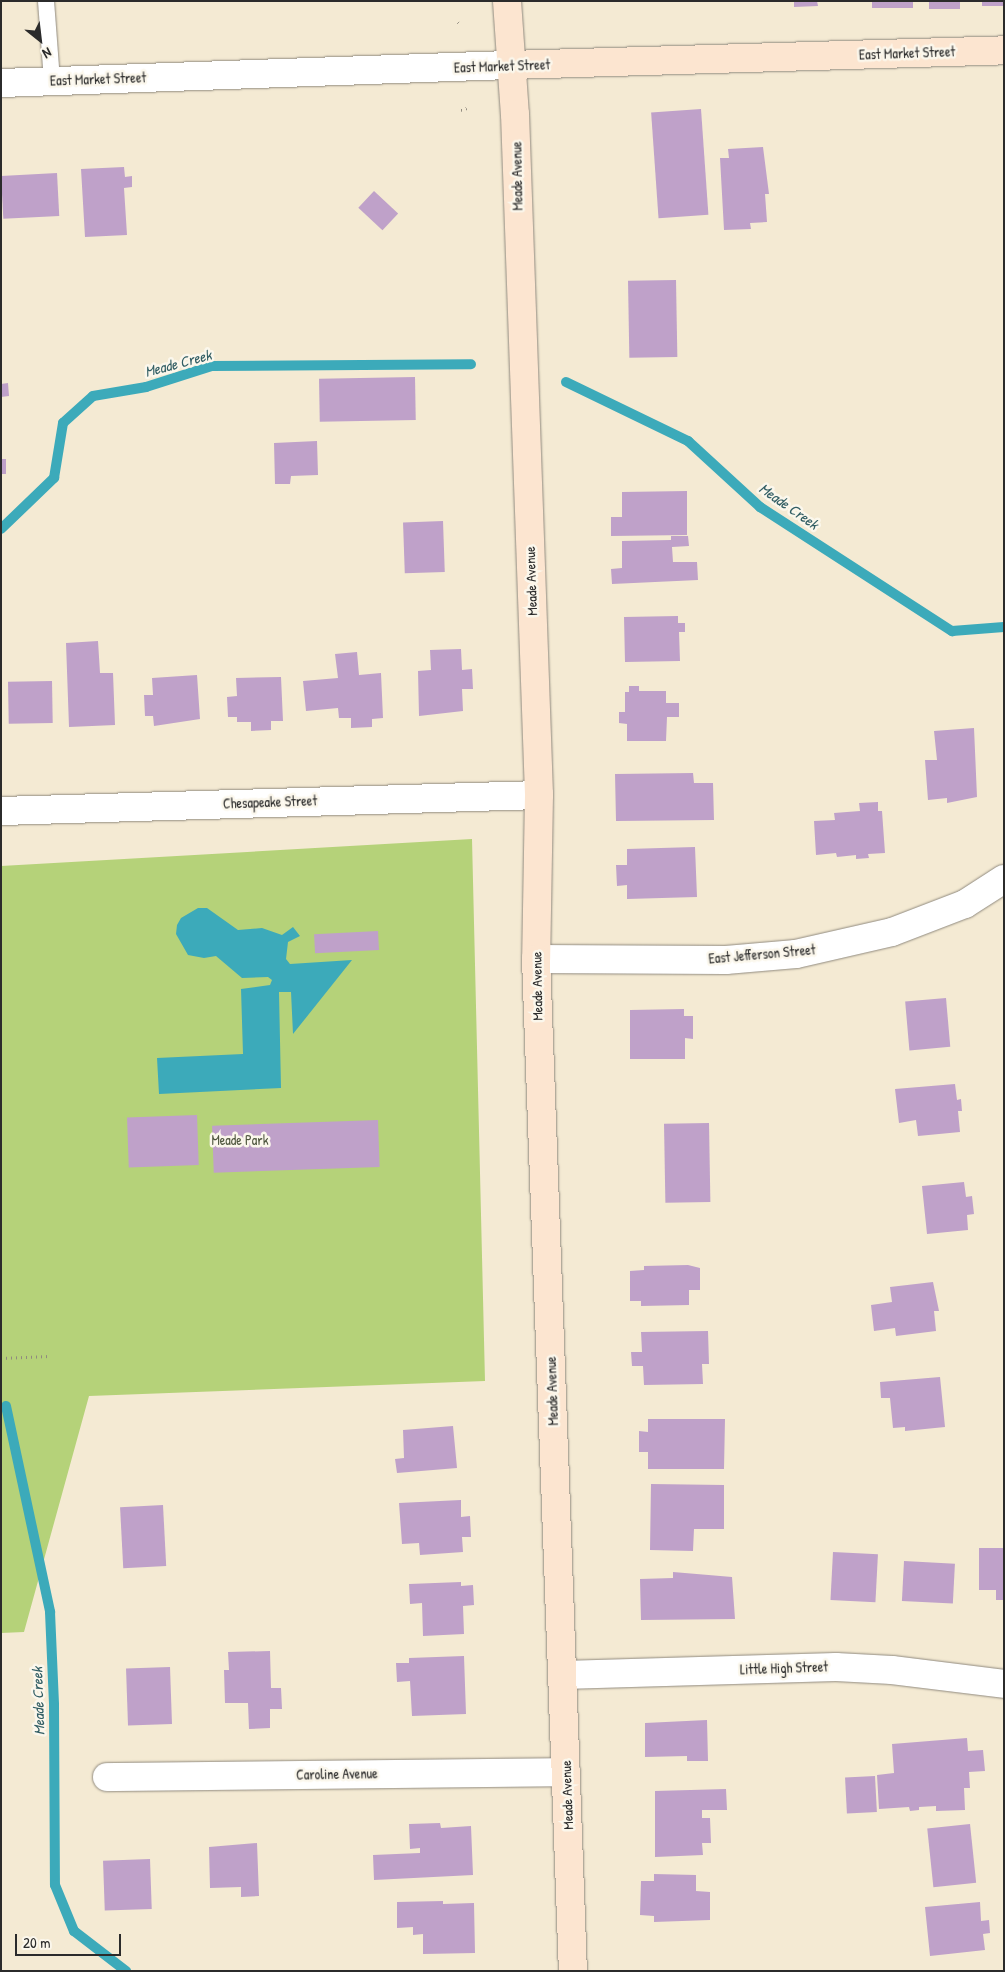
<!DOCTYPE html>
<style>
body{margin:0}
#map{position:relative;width:1005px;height:1972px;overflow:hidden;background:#f4ead3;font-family:"Patrick Hand",sans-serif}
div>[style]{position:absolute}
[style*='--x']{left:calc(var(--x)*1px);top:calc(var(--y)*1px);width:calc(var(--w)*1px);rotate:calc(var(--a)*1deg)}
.green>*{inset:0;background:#b5d279}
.water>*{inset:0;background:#3caaba}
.stream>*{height:10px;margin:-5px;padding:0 5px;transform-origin:5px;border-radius:5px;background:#3caaba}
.building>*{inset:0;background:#bfa1c9;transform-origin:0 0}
.path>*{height:3px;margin-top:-1.5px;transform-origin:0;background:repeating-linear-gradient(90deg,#908a7f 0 1px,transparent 0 5px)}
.roads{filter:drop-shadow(0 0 1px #908a7f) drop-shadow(0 0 1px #908a7f)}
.service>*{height:16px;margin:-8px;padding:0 8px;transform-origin:8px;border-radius:8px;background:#fff}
.minor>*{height:28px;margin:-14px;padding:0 14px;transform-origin:14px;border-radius:14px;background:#fff}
.secondary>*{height:28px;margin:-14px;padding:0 14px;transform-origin:14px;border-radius:14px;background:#fce5d0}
span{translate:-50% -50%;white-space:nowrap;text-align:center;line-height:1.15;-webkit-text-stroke:5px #fbf7ec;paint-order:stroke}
.street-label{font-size:14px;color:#2b2b2b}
.park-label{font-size:14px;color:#4e553e}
.water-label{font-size:15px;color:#325e64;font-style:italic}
.frame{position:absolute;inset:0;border:2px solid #2b2b2b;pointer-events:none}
.north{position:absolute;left:15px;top:15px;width:50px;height:50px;-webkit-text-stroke:4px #fbf7ec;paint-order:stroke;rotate:151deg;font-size:14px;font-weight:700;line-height:20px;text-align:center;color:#2b2b2b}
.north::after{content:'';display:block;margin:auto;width:18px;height:22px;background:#2b2b2b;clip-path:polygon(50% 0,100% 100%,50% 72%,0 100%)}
.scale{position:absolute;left:15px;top:1934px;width:106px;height:22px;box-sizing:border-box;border:2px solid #2b2b2b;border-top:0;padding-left:6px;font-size:15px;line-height:18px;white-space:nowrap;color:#2b2b2b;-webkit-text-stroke:4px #fbf7ec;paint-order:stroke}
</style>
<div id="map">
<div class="green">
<i style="clip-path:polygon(472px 839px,485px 1381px,89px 1396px,24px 1632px,1px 1633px,1px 866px)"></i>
</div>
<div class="water">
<i style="clip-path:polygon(198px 908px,207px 908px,238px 930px,262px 928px,282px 935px,293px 927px,300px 936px,288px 942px,286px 959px,290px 964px,352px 960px,293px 1034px,291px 992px,279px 992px,281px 1088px,159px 1094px,157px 1058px,243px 1054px,241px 989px,270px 985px,272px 980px,268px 977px,242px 978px,216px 956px,204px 958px,188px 955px,176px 934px,177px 925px,181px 918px)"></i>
</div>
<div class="stream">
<i style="--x:566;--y:382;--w:136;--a:25.8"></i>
<i style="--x:688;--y:441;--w:98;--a:42.5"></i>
<i style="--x:760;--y:507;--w:229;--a:32.9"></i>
<i style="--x:952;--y:631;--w:52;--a:-4.4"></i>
<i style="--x:1;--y:529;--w:74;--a:-43.9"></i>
<i style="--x:54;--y:478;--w:56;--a:-80.7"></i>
<i style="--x:63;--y:423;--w:40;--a:-42"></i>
<i style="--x:93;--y:396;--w:54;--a:-9.6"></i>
<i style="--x:146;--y:387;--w:69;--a:-17.7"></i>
<i style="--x:212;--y:366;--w:259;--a:-0.4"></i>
<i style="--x:6;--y:1406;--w:211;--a:77.9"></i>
<i style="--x:50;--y:1612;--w:93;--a:87.5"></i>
<i style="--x:54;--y:1705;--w:180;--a:89.7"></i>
<i style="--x:55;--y:1885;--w:50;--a:67.6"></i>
<i style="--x:74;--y:1931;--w:66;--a:37.6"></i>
</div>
<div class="building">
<i style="clip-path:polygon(794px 1px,817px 1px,818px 6px,794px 7px)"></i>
<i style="left:872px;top:1px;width:41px;height:7px"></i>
<i style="left:929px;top:1px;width:31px;height:8px"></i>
<i style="left:982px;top:1px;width:22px;height:5px"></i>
<i style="left:701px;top:109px;width:106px;height:50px;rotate:86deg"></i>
<i style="clip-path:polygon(763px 147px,769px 194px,765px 194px,767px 222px,750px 223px,751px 229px,724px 230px,720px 158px,729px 158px,728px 149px)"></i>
<i style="clip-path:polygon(124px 167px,125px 177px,132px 176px,132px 187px,124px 188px,127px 235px,85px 237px,81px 169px)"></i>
<i style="left:57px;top:173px;width:43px;height:56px;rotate:87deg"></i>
<i style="left:374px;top:191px;width:33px;height:23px;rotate:43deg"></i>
<i style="left:676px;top:280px;width:77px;height:48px;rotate:89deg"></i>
<i style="left:415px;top:377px;width:43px;height:96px;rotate:89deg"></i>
<i style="clip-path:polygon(8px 383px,9px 396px,1px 397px,1px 384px)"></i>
<i style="clip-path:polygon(317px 441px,318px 475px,291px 476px,290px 484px,275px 484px,274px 443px)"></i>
<i style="left:1px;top:459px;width:5px;height:15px"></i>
<i style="clip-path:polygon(687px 491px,687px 535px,611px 536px,611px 517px,622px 517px,622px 492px)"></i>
<i style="left:443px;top:521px;width:51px;height:40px;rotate:88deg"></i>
<i style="clip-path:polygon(671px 536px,688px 536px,689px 546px,672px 547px,673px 562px,697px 562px,698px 580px,612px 584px,611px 569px,622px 568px,622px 541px,671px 540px)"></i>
<i style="clip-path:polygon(678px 616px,678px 623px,685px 623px,685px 632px,679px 632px,680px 661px,625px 662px,624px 617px)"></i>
<i style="clip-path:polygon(98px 641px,100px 673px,113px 673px,115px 725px,69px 727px,66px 643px)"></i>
<i style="clip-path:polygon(461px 649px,462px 670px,472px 669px,473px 689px,462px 689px,463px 711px,419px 716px,418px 671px,431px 670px,430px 650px)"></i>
<i style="clip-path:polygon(357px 652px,359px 675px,381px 673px,383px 718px,372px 719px,372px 727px,351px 728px,351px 718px,339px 718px,338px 708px,306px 711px,303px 681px,338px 678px,335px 654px)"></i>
<i style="clip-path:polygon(197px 675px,200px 719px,154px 726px,153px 716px,145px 716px,144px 695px,153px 695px,152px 678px)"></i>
<i style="clip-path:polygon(281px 677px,283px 721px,271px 721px,271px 730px,251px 731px,251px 722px,237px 722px,237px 717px,228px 717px,227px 697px,237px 696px,236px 678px)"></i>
<i style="left:52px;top:681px;width:42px;height:44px;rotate:89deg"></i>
<i style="clip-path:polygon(629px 686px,639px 686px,639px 691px,666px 691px,666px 703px,679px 703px,679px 717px,667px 717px,666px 741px,627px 741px,627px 724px,619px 723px,619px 712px,625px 712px,625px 692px,629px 692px)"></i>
<i style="clip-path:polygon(974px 728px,977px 797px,947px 803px,947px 798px,928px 800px,925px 760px,937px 760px,934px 731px)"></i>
<i style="clip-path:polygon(693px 773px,694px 783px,713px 783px,714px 820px,616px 821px,615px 774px)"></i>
<i style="clip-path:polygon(878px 802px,878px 811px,882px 811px,885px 853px,868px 854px,869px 858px,856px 859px,856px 855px,837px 857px,836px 853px,816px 855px,814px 821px,835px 820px,834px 813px,860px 811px,859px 803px)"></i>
<i style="clip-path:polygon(695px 847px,697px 897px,627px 899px,627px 885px,617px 886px,616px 865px,627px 865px,627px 849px)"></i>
<i style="left:378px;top:931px;width:19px;height:64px;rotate:87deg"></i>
<i style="left:946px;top:998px;width:49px;height:41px;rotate:85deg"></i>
<i style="clip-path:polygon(684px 1009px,684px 1016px,693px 1016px,693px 1039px,685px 1038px,685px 1059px,630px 1059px,630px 1010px)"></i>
<i style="clip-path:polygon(955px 1084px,957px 1100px,961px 1099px,962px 1111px,958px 1111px,960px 1132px,918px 1136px,916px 1120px,899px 1123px,895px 1089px)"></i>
<i style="left:197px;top:1115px;width:50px;height:70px;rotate:88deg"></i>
<i style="left:378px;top:1120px;width:47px;height:166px;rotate:88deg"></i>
<i style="left:709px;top:1123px;width:79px;height:45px;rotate:89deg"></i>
<i style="clip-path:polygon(964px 1182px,966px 1197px,972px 1196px,974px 1214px,967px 1215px,968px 1230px,927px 1234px,922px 1186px)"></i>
<i style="clip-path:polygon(688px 1265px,700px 1268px,700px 1290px,689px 1290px,689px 1305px,641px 1306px,641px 1301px,630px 1301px,630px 1271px,644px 1270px,644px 1266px)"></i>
<i style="clip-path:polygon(933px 1282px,939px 1311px,934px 1311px,936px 1331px,896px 1336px,895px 1328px,874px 1331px,871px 1305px,892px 1302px,890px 1287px)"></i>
<i style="clip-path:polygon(708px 1331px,709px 1364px,702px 1364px,703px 1384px,644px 1385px,643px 1366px,632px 1366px,631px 1352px,642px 1352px,641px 1332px)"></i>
<i style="clip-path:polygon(940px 1377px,945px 1427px,905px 1431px,905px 1427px,893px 1428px,890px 1398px,881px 1398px,880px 1382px)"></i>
<i style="clip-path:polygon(648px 1419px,725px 1419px,724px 1469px,648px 1469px,648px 1452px,639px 1452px,639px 1431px,648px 1432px)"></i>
<i style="clip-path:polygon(453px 1426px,457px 1468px,397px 1473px,395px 1459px,404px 1458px,403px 1430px)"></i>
<i style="clip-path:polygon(651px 1484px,724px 1485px,724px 1529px,694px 1529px,693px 1551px,650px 1550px)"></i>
<i style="clip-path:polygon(461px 1500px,461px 1517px,470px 1516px,471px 1537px,462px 1537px,463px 1552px,420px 1555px,419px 1543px,402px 1544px,399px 1503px)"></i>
<i style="left:163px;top:1505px;width:61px;height:43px;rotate:87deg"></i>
<i style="clip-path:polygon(979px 1548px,1004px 1548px,1004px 1600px,996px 1600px,996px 1590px,979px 1590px)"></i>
<i style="left:833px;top:1552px;width:45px;height:48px;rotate:3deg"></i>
<i style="left:904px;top:1561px;width:51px;height:40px;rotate:3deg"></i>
<i style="clip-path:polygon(673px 1572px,732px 1577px,735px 1619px,641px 1620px,640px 1579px,673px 1578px)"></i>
<i style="clip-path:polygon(461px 1582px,461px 1586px,473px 1585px,474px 1605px,463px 1606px,464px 1634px,423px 1636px,422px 1603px,410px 1604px,409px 1584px)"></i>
<i style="clip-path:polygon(270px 1651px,271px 1688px,281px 1688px,282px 1709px,270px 1709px,270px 1728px,249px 1729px,248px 1703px,225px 1703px,224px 1670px,229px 1670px,228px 1652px)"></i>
<i style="clip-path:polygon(464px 1656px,466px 1714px,412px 1716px,410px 1681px,397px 1682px,396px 1663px,409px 1663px,409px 1658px)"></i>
<i style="left:170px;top:1667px;width:57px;height:44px;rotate:88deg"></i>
<i style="clip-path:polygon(707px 1720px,708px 1761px,687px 1761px,687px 1756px,645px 1757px,645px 1723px)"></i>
<i style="clip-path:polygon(967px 1738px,968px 1751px,983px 1750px,985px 1771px,969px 1772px,970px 1788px,964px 1788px,965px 1810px,936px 1811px,936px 1806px,919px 1807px,919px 1810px,910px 1811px,909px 1807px,879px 1809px,877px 1775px,894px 1773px,892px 1744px)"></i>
<i style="left:875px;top:1776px;width:36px;height:30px;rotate:87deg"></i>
<i style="clip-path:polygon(726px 1789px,727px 1810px,702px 1810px,702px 1818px,710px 1818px,711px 1843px,702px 1843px,703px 1855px,655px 1857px,655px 1791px)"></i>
<i style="clip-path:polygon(440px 1823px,441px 1828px,471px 1826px,473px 1875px,374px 1880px,373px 1855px,420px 1853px,420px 1848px,410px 1849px,409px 1824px)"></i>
<i style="left:970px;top:1824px;width:59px;height:43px;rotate:84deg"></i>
<i style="clip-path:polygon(257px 1843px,259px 1896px,241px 1897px,241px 1887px,210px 1888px,209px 1847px)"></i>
<i style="left:150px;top:1859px;width:50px;height:47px;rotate:88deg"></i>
<i style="clip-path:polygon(654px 1874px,696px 1875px,696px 1891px,710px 1892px,710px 1920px,654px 1922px,654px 1916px,640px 1915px,641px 1881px,654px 1881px)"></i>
<i style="clip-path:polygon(443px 1901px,443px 1904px,474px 1903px,475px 1953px,423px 1954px,423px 1934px,413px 1935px,413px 1927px,397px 1928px,397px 1902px)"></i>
<i style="clip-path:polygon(980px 1902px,981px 1921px,989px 1920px,990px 1933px,983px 1934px,985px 1950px,930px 1956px,925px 1907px)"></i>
</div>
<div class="path">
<i style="--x:458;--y:22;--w:4;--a:45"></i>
<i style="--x:461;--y:110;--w:6;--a:-18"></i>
<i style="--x:1;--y:1358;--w:49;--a:-2.3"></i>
</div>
<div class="roads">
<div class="service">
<i style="--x:46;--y:1;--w:80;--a:85.7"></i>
</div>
<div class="minor">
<i style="--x:1;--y:83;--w:509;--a:-2.03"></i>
<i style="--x:1;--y:811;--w:538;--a:-1.7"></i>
<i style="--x:536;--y:959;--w:190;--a:0.3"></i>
<i style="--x:726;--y:960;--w:70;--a:-4.9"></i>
<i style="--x:796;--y:954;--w:98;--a:-12.9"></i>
<i style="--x:892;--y:932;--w:78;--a:-21"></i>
<i style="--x:965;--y:904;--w:46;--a:-32.7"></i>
<i style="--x:563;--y:1675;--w:273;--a:-1.7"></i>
<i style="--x:836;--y:1667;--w:56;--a:3.1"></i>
<i style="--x:892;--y:1670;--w:113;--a:7.1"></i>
<i style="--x:107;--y:1777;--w:459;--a:-0.6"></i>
</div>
<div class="secondary">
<i style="--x:507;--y:1;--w:113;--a:86"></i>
<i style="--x:515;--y:114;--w:681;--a:87.98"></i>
<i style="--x:539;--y:795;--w:164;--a:91"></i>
<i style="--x:536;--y:959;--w:1013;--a:87.91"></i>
<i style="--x:510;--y:65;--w:494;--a:-1.7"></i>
</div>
</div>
<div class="street-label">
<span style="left:907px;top:53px;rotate:-2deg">East Market Street</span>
<span style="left:502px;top:66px;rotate:-2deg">East Market Street</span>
<span style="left:98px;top:79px;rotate:-2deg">East Market Street</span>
<span style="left:517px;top:176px;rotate:-91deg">Meade Avenue</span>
<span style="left:531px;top:581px;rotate:-92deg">Meade Avenue</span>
<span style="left:270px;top:802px;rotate:-2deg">Chesapeake Street</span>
<span style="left:762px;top:954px;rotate:-5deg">East Jefferson Street</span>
<span style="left:537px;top:986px;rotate:-91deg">Meade Avenue</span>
<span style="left:552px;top:1391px;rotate:-92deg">Meade Avenue</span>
<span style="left:784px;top:1668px;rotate:-2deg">Little High Street</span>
<span style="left:337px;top:1774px;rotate:-1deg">Caroline Avenue</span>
<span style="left:567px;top:1795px;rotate:-92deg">Meade Avenue</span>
</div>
<div class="park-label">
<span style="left:240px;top:1140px">Meade Park</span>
</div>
<div class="water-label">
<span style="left:178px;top:363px;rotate:-15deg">Meade Creek</span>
<span style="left:789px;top:506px;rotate:35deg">Meade Creek</span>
<span style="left:38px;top:1701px;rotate:-92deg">Meade Creek</span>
</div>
<div class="frame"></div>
<div class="north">N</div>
<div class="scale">20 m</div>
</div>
